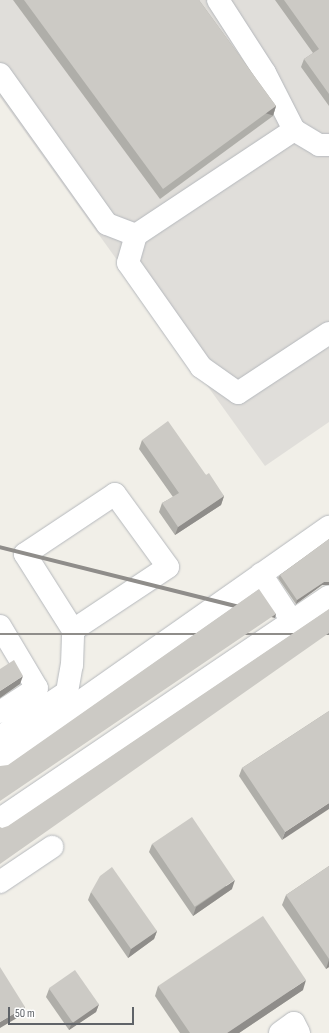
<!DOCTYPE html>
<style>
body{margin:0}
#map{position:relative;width:329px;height:1033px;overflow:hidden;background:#f1efe8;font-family:"Sofia Sans Condensed",sans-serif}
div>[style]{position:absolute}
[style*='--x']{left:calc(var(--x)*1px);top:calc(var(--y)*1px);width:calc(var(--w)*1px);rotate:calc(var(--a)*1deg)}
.industrial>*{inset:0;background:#e0deda}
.roads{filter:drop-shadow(0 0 1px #b5b8bc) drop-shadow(0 0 1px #b5b8bc)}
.minor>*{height:22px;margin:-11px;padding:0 11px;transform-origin:11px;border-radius:11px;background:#fff}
.wall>*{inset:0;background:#afaea9}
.shaded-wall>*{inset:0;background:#8f8d8a;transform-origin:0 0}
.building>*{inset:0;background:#cccac5;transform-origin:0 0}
span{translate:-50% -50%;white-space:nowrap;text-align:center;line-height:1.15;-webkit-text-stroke:3px #fff;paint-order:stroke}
.scale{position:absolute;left:8px;top:1007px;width:126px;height:18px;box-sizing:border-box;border:2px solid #5f6368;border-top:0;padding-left:5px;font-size:12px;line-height:14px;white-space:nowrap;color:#5f6368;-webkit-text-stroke:3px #fff;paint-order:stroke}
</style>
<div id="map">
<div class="industrial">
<i style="clip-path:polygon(0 0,329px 0,329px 422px,265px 466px,0 97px)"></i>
</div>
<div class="roads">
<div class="minor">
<i style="--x:218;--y:0;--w:87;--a:57.2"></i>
<i style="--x:265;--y:73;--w:64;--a:63"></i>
<i style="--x:294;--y:130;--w:29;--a:31"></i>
<i style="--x:319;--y:145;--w:10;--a:0"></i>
<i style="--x:0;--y:74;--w:184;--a:54.5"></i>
<i style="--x:107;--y:224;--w:31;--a:21"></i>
<i style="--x:136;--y:235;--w:190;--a:-33.6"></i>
<i style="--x:136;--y:235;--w:29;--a:106"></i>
<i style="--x:128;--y:263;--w:127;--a:54.9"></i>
<i style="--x:201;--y:367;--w:45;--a:35.1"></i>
<i style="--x:238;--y:393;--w:109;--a:-33.4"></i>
<i style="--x:261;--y:574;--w:56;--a:56.6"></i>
<i style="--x:0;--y:626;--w:72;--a:59.2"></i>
<i style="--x:37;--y:688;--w:44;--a:147"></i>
<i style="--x:0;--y:737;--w:81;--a:-33.9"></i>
<i style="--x:67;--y:692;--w:27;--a:-80"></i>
<i style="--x:72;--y:665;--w:35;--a:-88"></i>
<i style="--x:73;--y:630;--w:90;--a:-122.3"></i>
<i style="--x:25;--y:554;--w:108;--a:-33.7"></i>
<i style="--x:115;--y:494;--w:90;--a:54"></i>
<i style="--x:168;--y:567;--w:114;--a:146.4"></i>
<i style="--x:0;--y:758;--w:402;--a:-35.1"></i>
<i style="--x:0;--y:819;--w:397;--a:-34.1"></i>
<i style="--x:0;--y:882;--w:63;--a:-33.9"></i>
<i style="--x:280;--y:1033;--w:17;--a:-36"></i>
<i style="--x:294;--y:1023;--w:11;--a:63"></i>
</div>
</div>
<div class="wall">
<i style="clip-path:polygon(13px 0,199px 0,276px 106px,273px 116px,160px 199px)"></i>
<i style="clip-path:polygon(275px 0,329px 0,329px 106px,301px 67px,304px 59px,313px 53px)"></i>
<i style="clip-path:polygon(142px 440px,206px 475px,224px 496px,221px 505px,175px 535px,159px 512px,162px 503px,173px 497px,139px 449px)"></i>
<i style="clip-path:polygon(329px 539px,329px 585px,322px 585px,296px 604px,278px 578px,280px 575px)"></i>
<i style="clip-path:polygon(329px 711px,282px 840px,239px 776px,242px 768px)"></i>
<i style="clip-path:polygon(152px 844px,232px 889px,193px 916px,149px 852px)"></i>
<i style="clip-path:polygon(329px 866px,329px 967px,326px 969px,282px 905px,286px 895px)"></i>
<i style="clip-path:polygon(91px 892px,157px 931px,154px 939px,128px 958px,88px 900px)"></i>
<i style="clip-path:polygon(158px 986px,303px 990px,239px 1033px,180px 1033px,155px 996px)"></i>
<i style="clip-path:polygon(49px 989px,99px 1004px,96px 1012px,69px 1030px,46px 997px)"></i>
</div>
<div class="shaded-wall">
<i style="left:276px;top:106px;width:10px;height:140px;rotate:107deg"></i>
<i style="clip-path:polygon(224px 496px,221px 505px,175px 535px,178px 527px)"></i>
<i style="clip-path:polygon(324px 582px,329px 582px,329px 585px,322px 585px,296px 604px,297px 600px)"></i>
<i style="left:276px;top:614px;width:4px;height:333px;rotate:104deg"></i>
<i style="left:329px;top:633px;width:2px;height:402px;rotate:90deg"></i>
<i style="clip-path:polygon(23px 676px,20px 684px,0 698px,0 691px)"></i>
<i style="clip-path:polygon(329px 803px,329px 809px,282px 840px,285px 832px)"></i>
<i style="clip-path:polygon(235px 880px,232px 889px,193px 916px,196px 907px)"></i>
<i style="clip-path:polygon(157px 931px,154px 939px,128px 958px,131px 949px)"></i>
<i style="clip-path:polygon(329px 960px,329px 967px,326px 969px)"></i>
<i style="clip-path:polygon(306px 980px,303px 990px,239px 1033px,227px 1033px)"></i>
<i style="clip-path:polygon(99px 1004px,96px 1012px,69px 1030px,72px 1022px)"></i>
<i style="clip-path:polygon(25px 1007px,22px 1015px,0 1028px,0 1022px)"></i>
</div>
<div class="building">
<i style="clip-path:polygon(24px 0,199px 0,276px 106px,163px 189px)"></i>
<i style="clip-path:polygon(284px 0,329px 0,329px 94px,304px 59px,319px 49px)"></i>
<i style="clip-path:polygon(168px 421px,206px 475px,209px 473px,224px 496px,178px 527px,162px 503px,179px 493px,142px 440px)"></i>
<i style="clip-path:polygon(329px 539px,329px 582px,324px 582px,297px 600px,280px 575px)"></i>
<i style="clip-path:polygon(259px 589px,276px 614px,0 801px,0 766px,8px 765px)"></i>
<i style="clip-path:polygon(329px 609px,329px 633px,0 864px,0 827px,2px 828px,8px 826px)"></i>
<i style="clip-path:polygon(14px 660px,23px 676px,0 691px,0 669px)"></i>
<i style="clip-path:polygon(329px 711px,329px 803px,285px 832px,242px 768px)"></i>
<i style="left:192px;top:817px;width:76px;height:48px;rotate:56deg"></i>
<i style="clip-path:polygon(329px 866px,329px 959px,286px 895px)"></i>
<i style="clip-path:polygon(112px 867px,157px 931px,131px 949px,91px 892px,100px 876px)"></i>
<i style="clip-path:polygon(263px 916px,306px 980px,227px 1033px,190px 1033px,158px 986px)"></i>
<i style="clip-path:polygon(0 967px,25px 1007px,0 1022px)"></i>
<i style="left:75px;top:970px;width:42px;height:32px;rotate:55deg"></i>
</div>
<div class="scale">50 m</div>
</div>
